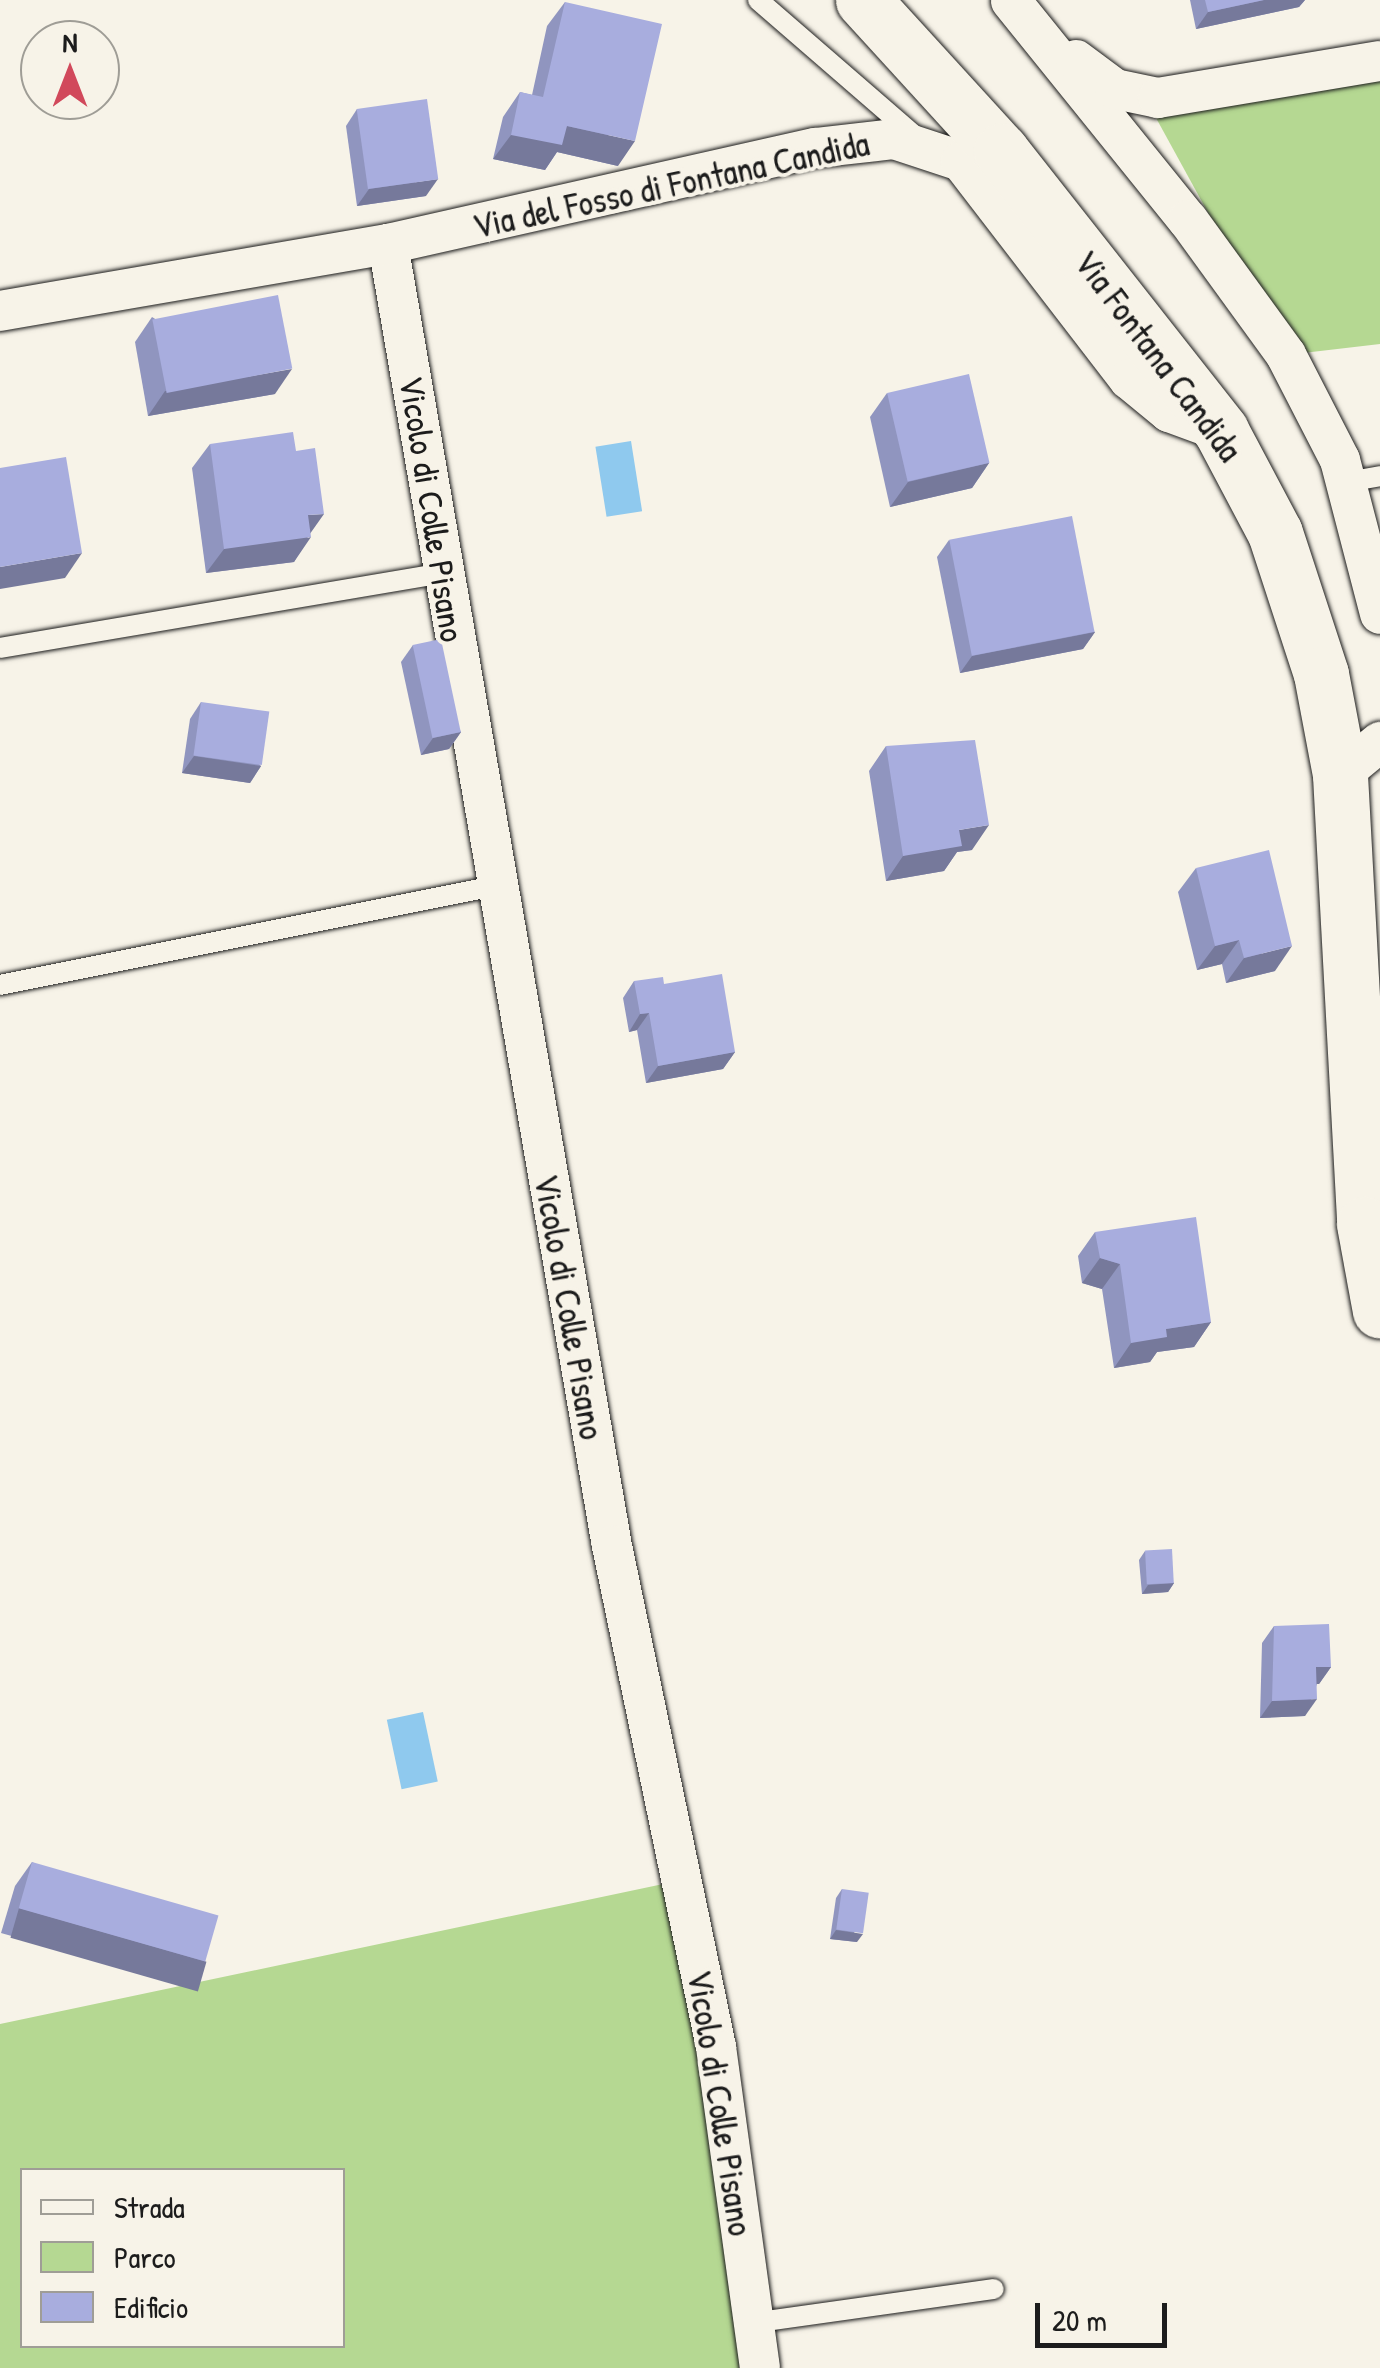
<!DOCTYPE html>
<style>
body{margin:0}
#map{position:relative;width:1380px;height:2368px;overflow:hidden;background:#f7f3e8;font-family:"Patrick Hand",sans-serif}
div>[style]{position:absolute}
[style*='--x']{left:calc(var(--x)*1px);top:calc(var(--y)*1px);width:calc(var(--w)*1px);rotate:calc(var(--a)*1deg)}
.green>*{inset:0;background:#b5d892}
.water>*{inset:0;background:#8fc9ee;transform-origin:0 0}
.roads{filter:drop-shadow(0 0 2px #1c1c1c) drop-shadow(0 0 2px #1c1c1c)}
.lane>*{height:20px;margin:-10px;padding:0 10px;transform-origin:10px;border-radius:10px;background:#f7f3e8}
.street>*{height:40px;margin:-20px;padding:0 20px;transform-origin:20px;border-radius:20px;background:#f7f3e8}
.secondary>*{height:55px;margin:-27.5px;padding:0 27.5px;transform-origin:27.5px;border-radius:27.5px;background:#f7f3e8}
.wall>*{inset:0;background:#9095bf}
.shaded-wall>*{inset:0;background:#76799b;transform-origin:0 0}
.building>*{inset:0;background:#a8adde;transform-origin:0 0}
span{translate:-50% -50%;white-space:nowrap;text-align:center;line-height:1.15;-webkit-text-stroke:8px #f7f3e8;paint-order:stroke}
.street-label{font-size:35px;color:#1c1c1c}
.legend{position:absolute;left:20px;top:2168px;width:325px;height:180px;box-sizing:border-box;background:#f7f3e8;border:2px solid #9f9d96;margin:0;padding:12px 18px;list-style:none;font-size:30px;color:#1c1c1c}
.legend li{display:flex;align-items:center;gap:20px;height:50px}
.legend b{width:50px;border:2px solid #9f9d96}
.north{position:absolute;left:20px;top:20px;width:100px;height:100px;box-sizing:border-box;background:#f7f3e8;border:2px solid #9f9d96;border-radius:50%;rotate:0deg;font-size:28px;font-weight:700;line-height:40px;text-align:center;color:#1c1c1c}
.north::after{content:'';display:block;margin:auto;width:35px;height:45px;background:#d1495b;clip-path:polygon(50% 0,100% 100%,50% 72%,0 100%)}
.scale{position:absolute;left:1035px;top:2303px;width:132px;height:45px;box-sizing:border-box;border:5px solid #1c1c1c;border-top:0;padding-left:12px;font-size:30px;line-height:35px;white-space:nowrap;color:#1c1c1c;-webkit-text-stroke:8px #f7f3e8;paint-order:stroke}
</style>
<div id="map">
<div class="green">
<i style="clip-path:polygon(1380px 61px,1380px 344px,1286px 355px,1144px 96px)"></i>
<i style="clip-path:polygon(evenodd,668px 1883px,751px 2368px,0 2368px,0 2024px,668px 1883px,22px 2170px,342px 2170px,342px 2346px,22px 2346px,22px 2170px)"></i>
</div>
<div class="water">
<i style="left:631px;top:441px;width:71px;height:36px;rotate:81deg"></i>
<i style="left:423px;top:1712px;width:71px;height:37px;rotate:78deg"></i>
</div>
<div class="roads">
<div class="lane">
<i style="--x:758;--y:0;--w:208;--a:40.9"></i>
<i style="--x:1347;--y:482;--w:34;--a:-10"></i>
<i style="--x:0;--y:648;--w:448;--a:-9.6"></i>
<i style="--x:0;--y:985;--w:505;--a:-11.31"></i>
<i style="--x:752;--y:2323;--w:244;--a:-8"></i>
</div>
<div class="street">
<i style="--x:1011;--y:1;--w:282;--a:51.1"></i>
<i style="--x:1188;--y:220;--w:167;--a:54"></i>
<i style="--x:1286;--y:355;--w:118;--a:62.8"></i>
<i style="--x:1340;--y:460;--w:159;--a:75.4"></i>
<i style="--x:1076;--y:60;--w:49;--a:36.6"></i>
<i style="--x:1115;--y:89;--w:44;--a:11.8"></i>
<i style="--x:1158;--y:98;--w:225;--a:-9.5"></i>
<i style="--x:388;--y:244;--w:1321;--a:80.24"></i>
<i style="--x:612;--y:1546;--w:512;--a:78.27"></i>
<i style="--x:716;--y:2047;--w:324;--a:82.2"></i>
<i style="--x:0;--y:311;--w:394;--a:-9.8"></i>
<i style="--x:388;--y:244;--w:438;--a:-12.7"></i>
<i style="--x:815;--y:148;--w:80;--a:-6.5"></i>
<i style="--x:894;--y:139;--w:71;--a:18.2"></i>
<i style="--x:961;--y:161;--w:275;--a:52.4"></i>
<i style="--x:1129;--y:379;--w:52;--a:39.5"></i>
<i style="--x:1169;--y:412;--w:55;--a:20.1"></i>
<i style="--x:1340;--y:775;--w:52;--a:-39.5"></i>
</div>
<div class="secondary">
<i style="--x:863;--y:0;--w:205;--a:47.6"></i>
<i style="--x:1001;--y:151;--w:356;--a:51.8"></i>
<i style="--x:1221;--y:431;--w:115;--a:62.1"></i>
<i style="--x:1275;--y:533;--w:148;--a:71.9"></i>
<i style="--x:1321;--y:674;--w:103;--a:79.3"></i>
<i style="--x:1340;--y:775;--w:450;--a:86.9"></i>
<i style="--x:1364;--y:1224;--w:88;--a:79.6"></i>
</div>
</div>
<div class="wall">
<i style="clip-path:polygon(1190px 0,1305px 0,1299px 7px,1196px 29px)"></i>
<i style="clip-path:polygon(565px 2px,618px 166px,557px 152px,545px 170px,493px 159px,503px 117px,520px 92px,532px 95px,547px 26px)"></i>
<i style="clip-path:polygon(357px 109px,426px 196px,357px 206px,346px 126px)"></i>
<i style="clip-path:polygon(152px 317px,275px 394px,148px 416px,135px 342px)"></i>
<i style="clip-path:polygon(887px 393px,989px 463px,972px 488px,890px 507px,870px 417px)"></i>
<i style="clip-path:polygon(210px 444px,310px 533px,294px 562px,206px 573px,192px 468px)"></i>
<i style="clip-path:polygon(949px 540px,1095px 632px,1083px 649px,960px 673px,937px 557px)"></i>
<i style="clip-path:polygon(413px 645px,461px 732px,449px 749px,421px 755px,401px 662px)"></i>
<i style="clip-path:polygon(201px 702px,261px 766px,250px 783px,182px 773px,190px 719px)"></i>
<i style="clip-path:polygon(886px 746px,972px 850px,957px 852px,944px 871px,886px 881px,869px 771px)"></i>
<i style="clip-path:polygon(1196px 868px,1275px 971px,1226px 983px,1222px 964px,1197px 970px,1178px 892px)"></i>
<i style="clip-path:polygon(634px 981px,664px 984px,735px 1052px,723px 1069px,646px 1083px,637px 1030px,629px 1032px,623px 998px)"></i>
<i style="clip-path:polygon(1095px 1232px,1211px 1322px,1194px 1347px,1157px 1352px,1150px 1362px,1114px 1368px,1102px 1289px,1082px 1283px,1078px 1256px)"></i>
<i style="clip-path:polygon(1145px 1551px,1174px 1583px,1168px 1592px,1142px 1594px,1139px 1560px)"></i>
<i style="clip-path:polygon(1274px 1626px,1331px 1667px,1319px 1684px,1317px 1684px,1305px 1716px,1260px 1718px,1262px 1643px)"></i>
<i style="clip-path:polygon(32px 1862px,206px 1962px,188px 1986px,1px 1933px,15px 1886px)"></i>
<i style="clip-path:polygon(842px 1889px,857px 1942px,830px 1939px,836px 1898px)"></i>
</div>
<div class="shaded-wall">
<i style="clip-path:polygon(1264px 0,1305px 0,1299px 7px,1196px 29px,1208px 12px)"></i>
<i style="clip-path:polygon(567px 126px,635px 141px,618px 166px,557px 152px,545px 170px,493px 159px,511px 135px)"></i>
<i style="clip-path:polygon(438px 179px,426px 196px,357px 206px,369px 189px)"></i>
<i style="clip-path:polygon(292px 369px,275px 394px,148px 416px,165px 391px)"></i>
<i style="clip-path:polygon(989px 463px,972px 488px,890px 507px,908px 482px)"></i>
<i style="clip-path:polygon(324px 514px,307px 538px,311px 537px,294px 562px,206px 573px,224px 549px,308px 515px)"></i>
<i style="clip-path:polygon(82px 553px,65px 578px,0 589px,0 567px)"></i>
<i style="clip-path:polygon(1095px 632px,1083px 649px,960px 673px,972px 656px)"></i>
<i style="clip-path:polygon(461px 732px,449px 749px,421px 755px,433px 738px)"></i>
<i style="clip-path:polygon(194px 756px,261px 766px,250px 783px,182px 773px)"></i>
<i style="clip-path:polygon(989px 825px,972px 850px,957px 852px,944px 871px,886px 881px,903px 856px,959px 830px)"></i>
<i style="clip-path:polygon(1239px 940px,1222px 964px,1197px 970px,1215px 946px)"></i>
<i style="clip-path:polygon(1292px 946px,1275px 971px,1226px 983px,1244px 958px)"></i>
<i style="clip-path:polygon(649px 1013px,637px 1030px,629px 1032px,640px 1014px)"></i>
<i style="clip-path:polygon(735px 1052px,723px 1069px,646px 1083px,658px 1066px)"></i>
<i style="clip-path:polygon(1100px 1258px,1120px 1264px,1102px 1289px,1082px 1283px)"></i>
<i style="clip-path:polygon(1211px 1322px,1194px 1347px,1157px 1352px,1150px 1362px,1114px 1368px,1131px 1343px,1166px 1329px)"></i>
<i style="clip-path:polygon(1174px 1583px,1168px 1592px,1142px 1594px,1148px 1585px)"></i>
<i style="clip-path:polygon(1316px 1667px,1331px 1667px,1319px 1684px,1304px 1684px)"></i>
<i style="clip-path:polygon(1317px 1699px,1305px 1716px,1260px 1718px,1272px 1701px)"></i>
<i style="left:19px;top:1908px;width:195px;height:31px;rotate:16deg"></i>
<i style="clip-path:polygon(836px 1930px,863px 1934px,857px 1942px,830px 1939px)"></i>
</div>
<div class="building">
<i style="clip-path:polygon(1205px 0,1264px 0,1208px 12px)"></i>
<i style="clip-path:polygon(565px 2px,662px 24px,635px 141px,567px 126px,562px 145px,511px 135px,520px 92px,543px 97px)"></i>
<i style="left:427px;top:99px;width:81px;height:71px;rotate:82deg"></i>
<i style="left:278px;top:295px;width:75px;height:128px;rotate:79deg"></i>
<i style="left:969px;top:374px;width:91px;height:84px;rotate:77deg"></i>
<i style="clip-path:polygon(293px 432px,296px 451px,315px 448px,324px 514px,308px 515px,311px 537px,224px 549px,210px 444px)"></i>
<i style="clip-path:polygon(66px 457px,82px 553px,0 567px,0 468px)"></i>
<i style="left:1072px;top:516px;width:118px;height:125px;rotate:79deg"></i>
<i style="left:441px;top:639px;width:95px;height:29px;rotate:78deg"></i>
<i style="left:201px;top:702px;width:69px;height:54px;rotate:8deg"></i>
<i style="clip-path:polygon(975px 740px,989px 825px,959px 830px,962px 846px,903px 856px,886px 746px)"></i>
<i style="clip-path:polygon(1269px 850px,1292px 946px,1244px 958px,1239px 940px,1215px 946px,1196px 868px)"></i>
<i style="clip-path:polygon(722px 974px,735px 1052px,658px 1066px,649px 1013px,640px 1014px,634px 981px,663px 977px,664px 984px)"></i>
<i style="clip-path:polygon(1196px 1217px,1211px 1322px,1166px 1329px,1167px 1337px,1131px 1343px,1120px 1264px,1100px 1258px,1095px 1232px)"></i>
<i style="left:1172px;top:1549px;width:34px;height:27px;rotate:87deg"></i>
<i style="clip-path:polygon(1329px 1624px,1331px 1667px,1316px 1667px,1317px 1699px,1272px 1701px,1274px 1626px)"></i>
<i style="left:32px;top:1862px;width:194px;height:48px;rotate:16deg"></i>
<i style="left:842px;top:1889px;width:27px;height:41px;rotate:8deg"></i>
</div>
<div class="street-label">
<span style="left:671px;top:185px;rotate:-12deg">Via del Fosso di Fontana Candida</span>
<span style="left:1158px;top:356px;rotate:53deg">Via Fontana Candida</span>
<span style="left:432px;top:509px;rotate:81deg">Vicolo di Colle Pisano</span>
<span style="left:569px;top:1307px;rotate:80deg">Vicolo di Colle Pisano</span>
<span style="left:720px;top:2103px;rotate:81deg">Vicolo di Colle Pisano</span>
</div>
<ul class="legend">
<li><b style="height:12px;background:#f7f3e8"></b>Strada</li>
<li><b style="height:28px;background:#b5d892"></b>Parco</li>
<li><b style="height:28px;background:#a8adde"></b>Edificio</li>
</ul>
<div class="north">N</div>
<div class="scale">20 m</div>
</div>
